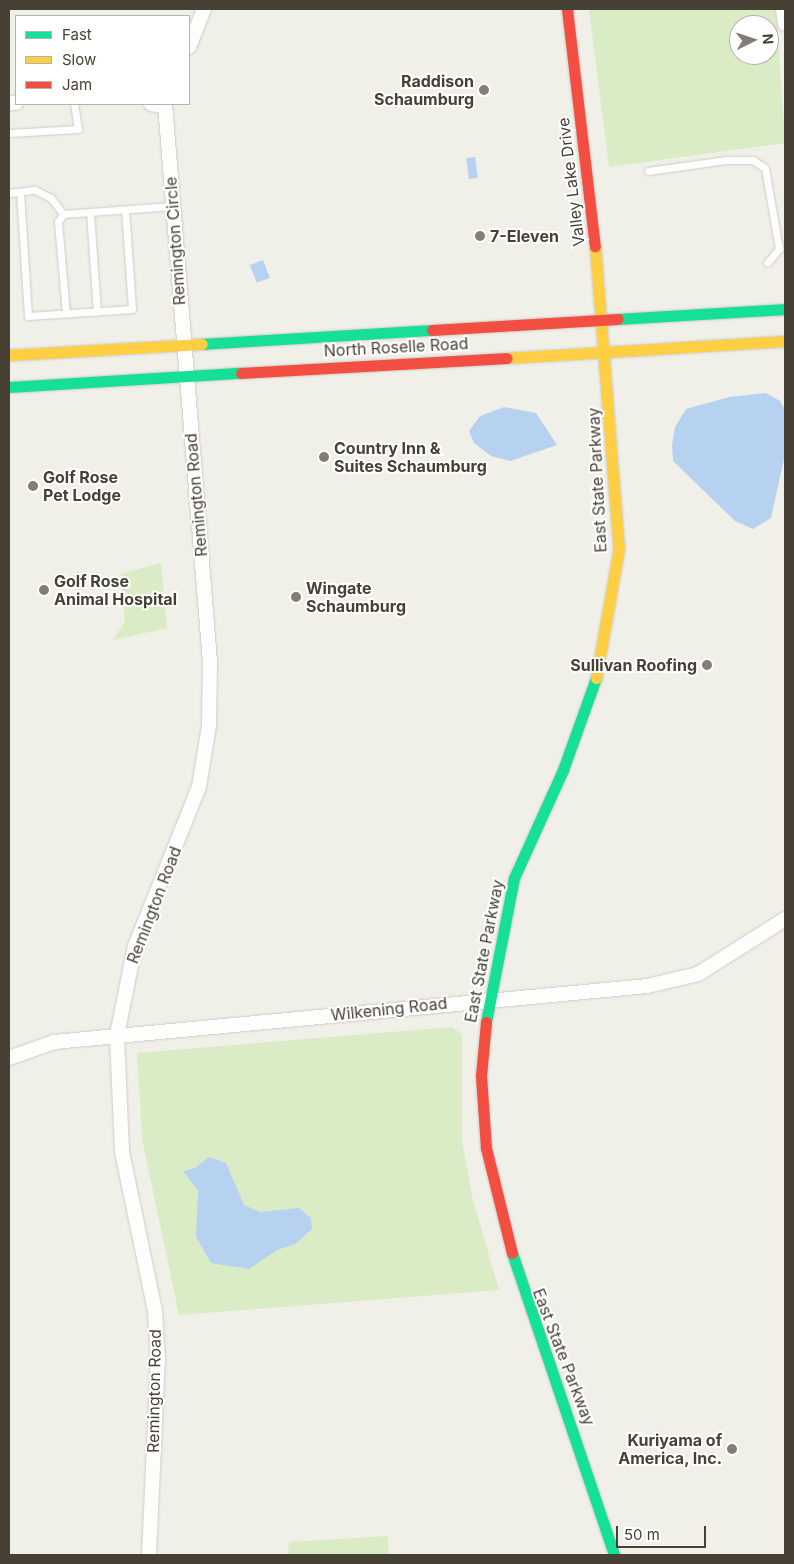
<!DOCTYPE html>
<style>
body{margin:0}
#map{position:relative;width:794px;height:1564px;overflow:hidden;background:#f0efe8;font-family:Inter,sans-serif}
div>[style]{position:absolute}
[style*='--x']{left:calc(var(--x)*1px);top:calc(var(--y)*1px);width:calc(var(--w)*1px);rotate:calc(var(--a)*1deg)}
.green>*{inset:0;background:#d9ecc6}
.water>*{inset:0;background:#b7d2f0;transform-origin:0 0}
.roads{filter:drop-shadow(0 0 1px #ceccc6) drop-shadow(0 0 1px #ceccc6)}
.lane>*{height:7px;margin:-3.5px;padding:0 3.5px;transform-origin:3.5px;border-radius:3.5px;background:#fdfdfc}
.street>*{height:14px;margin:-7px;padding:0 7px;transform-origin:7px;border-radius:7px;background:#fdfdfc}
.fast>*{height:11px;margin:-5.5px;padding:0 5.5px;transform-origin:5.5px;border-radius:5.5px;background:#16e098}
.slow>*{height:11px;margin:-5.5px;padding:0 5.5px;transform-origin:5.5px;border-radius:5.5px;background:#ffcf43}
.jam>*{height:11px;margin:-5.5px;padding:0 5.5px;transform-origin:5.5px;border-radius:5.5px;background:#f24e42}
.dots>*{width:14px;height:14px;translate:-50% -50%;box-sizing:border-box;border:2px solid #fff;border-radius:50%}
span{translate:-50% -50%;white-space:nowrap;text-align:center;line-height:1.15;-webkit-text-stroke:4px #fff;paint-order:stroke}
.poi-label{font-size:16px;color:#464134;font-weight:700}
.right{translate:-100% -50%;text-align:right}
.left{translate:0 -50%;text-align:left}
.street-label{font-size:16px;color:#464134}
.frame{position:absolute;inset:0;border:10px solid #464134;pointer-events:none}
.legend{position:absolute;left:15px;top:15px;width:175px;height:90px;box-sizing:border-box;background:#fff;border:1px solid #b5b3ae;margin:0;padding:6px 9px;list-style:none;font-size:15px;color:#464134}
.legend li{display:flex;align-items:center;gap:10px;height:25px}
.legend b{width:25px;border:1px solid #b5b3ae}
.north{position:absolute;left:729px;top:15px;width:50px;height:50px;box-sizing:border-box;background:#fff;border:1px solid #b5b3ae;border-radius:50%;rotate:86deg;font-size:14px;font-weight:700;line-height:20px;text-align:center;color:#464134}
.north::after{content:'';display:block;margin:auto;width:18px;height:22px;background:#827e73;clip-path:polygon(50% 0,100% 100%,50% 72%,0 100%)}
.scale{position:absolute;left:616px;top:1526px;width:90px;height:22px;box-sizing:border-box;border:2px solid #464134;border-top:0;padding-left:6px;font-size:15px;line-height:18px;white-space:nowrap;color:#464134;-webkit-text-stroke:4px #fff;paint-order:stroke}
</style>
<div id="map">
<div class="green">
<i style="clip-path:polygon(evenodd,589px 9px,776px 9px,785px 143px,609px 167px,589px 9px,739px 25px,769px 25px,769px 55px,739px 55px,739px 25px)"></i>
<i style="clip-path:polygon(161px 563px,167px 628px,113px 640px,125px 621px,121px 574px)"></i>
<i style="clip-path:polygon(453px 1027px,462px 1035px,462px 1141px,472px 1196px,499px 1290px,179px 1315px,142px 1139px,137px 1053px)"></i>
<i style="clip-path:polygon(388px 1536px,389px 1555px,288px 1555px,289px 1542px)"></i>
</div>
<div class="water">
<i style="left:475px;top:157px;width:21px;height:9px;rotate:82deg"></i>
<i style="left:263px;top:260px;width:19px;height:14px;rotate:69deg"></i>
<i style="clip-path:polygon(766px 393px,780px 401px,785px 410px,784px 459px,771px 518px,753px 529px,735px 521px,673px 461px,672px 445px,675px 427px,686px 409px,729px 397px)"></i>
<i style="clip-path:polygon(504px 407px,536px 413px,557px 445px,510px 461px,491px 456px,474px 443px,469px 431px,480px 416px)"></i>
<i style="clip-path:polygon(209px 1157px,226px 1163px,244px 1205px,260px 1212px,299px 1208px,311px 1218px,312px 1229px,295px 1244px,277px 1250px,249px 1269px,211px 1263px,196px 1237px,198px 1191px,183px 1171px,195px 1168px)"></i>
</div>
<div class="roads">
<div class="lane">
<i style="--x:9;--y:133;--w:69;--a:-3.3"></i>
<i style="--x:78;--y:129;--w:25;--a:-99"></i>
<i style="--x:648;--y:171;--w:79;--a:-8"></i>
<i style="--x:726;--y:160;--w:27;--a:0"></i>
<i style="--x:753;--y:160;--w:14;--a:34"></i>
<i style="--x:765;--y:168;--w:82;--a:80.2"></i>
<i style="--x:779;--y:249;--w:18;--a:131"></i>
<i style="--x:20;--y:192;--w:124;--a:86.3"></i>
<i style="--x:28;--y:316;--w:104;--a:-3.9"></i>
<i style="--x:132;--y:309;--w:99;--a:-94"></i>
<i style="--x:9;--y:193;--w:26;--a:-7"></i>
<i style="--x:35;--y:190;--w:18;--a:27"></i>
<i style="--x:51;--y:198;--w:20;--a:53"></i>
<i style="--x:63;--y:214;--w:109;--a:-4.2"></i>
<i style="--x:90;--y:212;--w:100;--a:86"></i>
<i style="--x:63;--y:214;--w:9;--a:122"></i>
<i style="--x:58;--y:222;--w:91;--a:85"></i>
</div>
<div class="street">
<i style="--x:783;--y:9;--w:15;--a:82"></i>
<i style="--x:189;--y:47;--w:41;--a:-68.5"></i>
<i style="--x:9;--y:103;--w:7;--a:0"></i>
<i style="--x:151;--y:104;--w:13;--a:9"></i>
<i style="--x:9;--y:1058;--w:48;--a:-19.6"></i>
<i style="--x:54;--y:1042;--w:596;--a:-5.39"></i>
<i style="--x:647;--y:986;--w:52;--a:-13.2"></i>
<i style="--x:698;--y:974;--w:103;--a:-32.3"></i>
<i style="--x:149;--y:1555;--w:195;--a:-87.4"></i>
<i style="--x:158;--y:1360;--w:49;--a:-93.5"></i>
<i style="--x:155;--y:1311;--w:163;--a:-101.7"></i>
<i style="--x:122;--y:1151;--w:116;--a:-92.5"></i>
<i style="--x:117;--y:1035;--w:91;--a:-78.6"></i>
<i style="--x:135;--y:946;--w:171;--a:-68.1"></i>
<i style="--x:199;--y:787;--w:63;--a:-80.8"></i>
<i style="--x:209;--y:725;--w:63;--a:-89.1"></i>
<i style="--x:210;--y:662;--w:560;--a:-94.61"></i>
</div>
<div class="fast">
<i style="--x:618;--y:319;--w:167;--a:-3.4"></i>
<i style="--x:202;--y:344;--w:230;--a:-3.5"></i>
<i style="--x:9;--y:387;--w:232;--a:-3.5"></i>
<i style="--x:486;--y:1022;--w:147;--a:-79"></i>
<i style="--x:514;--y:878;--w:119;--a:-65.6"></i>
<i style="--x:563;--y:770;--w:98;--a:-70.3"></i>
<i style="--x:512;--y:1253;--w:319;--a:71.3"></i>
</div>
<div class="slow">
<i style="--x:595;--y:246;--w:303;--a:85.5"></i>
<i style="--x:619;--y:548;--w:132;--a:100"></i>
<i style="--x:9;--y:355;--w:193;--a:-3.3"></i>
<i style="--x:507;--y:358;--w:279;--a:-3.5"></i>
</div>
<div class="jam">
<i style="--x:567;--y:9;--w:239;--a:83.3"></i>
<i style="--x:432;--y:330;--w:186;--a:-3.4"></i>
<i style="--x:241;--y:373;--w:266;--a:-3.2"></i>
<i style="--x:486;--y:1022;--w:54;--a:95.3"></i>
<i style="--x:481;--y:1076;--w:72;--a:86"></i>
<i style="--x:486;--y:1148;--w:108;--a:76.1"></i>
</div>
</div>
<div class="dots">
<i style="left:484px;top:90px;background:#827e73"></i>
<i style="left:480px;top:236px;background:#827e73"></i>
<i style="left:324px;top:457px;background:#827e73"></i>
<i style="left:33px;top:486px;background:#827e73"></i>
<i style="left:44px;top:590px;background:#827e73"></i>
<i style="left:296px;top:597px;background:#827e73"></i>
<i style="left:707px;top:665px;background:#827e73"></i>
<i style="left:732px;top:1449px;background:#827e73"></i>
</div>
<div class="poi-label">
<span class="right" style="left:474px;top:90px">Raddison<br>Schaumburg</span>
<span class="left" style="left:490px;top:236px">7-Eleven</span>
<span class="left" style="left:334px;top:457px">Country Inn &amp;<br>Suites Schaumburg</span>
<span class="left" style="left:43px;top:486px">Golf Rose<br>Pet Lodge</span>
<span class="left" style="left:54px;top:590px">Golf Rose<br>Animal Hospital</span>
<span class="left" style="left:306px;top:597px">Wingate<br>Schaumburg</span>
<span class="right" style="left:697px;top:665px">Sullivan Roofing</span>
<span class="right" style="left:722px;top:1449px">Kuriyama of<br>America, Inc.</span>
</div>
<div class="street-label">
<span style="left:571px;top:182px;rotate:-97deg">Valley Lake Drive</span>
<span style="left:175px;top:241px;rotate:-94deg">Remington Circle</span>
<span style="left:396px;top:347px;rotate:-3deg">North Roselle Road</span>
<span style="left:597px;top:480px;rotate:-93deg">East State Parkway</span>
<span style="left:196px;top:495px;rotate:-95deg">Remington Road</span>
<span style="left:154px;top:905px;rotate:-69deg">Remington Road</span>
<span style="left:484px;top:951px;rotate:-79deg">East State Parkway</span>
<span style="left:389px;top:1009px;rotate:-6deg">Wilkening Road</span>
<span style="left:564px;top:1357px;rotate:69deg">East State Parkway</span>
<span style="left:154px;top:1391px;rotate:-89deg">Remington Road</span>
</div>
<div class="frame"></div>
<ul class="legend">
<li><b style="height:6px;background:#16e098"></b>Fast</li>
<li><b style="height:6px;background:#ffcf43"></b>Slow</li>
<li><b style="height:6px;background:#f24e42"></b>Jam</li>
</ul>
<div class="north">N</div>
<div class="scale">50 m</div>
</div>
